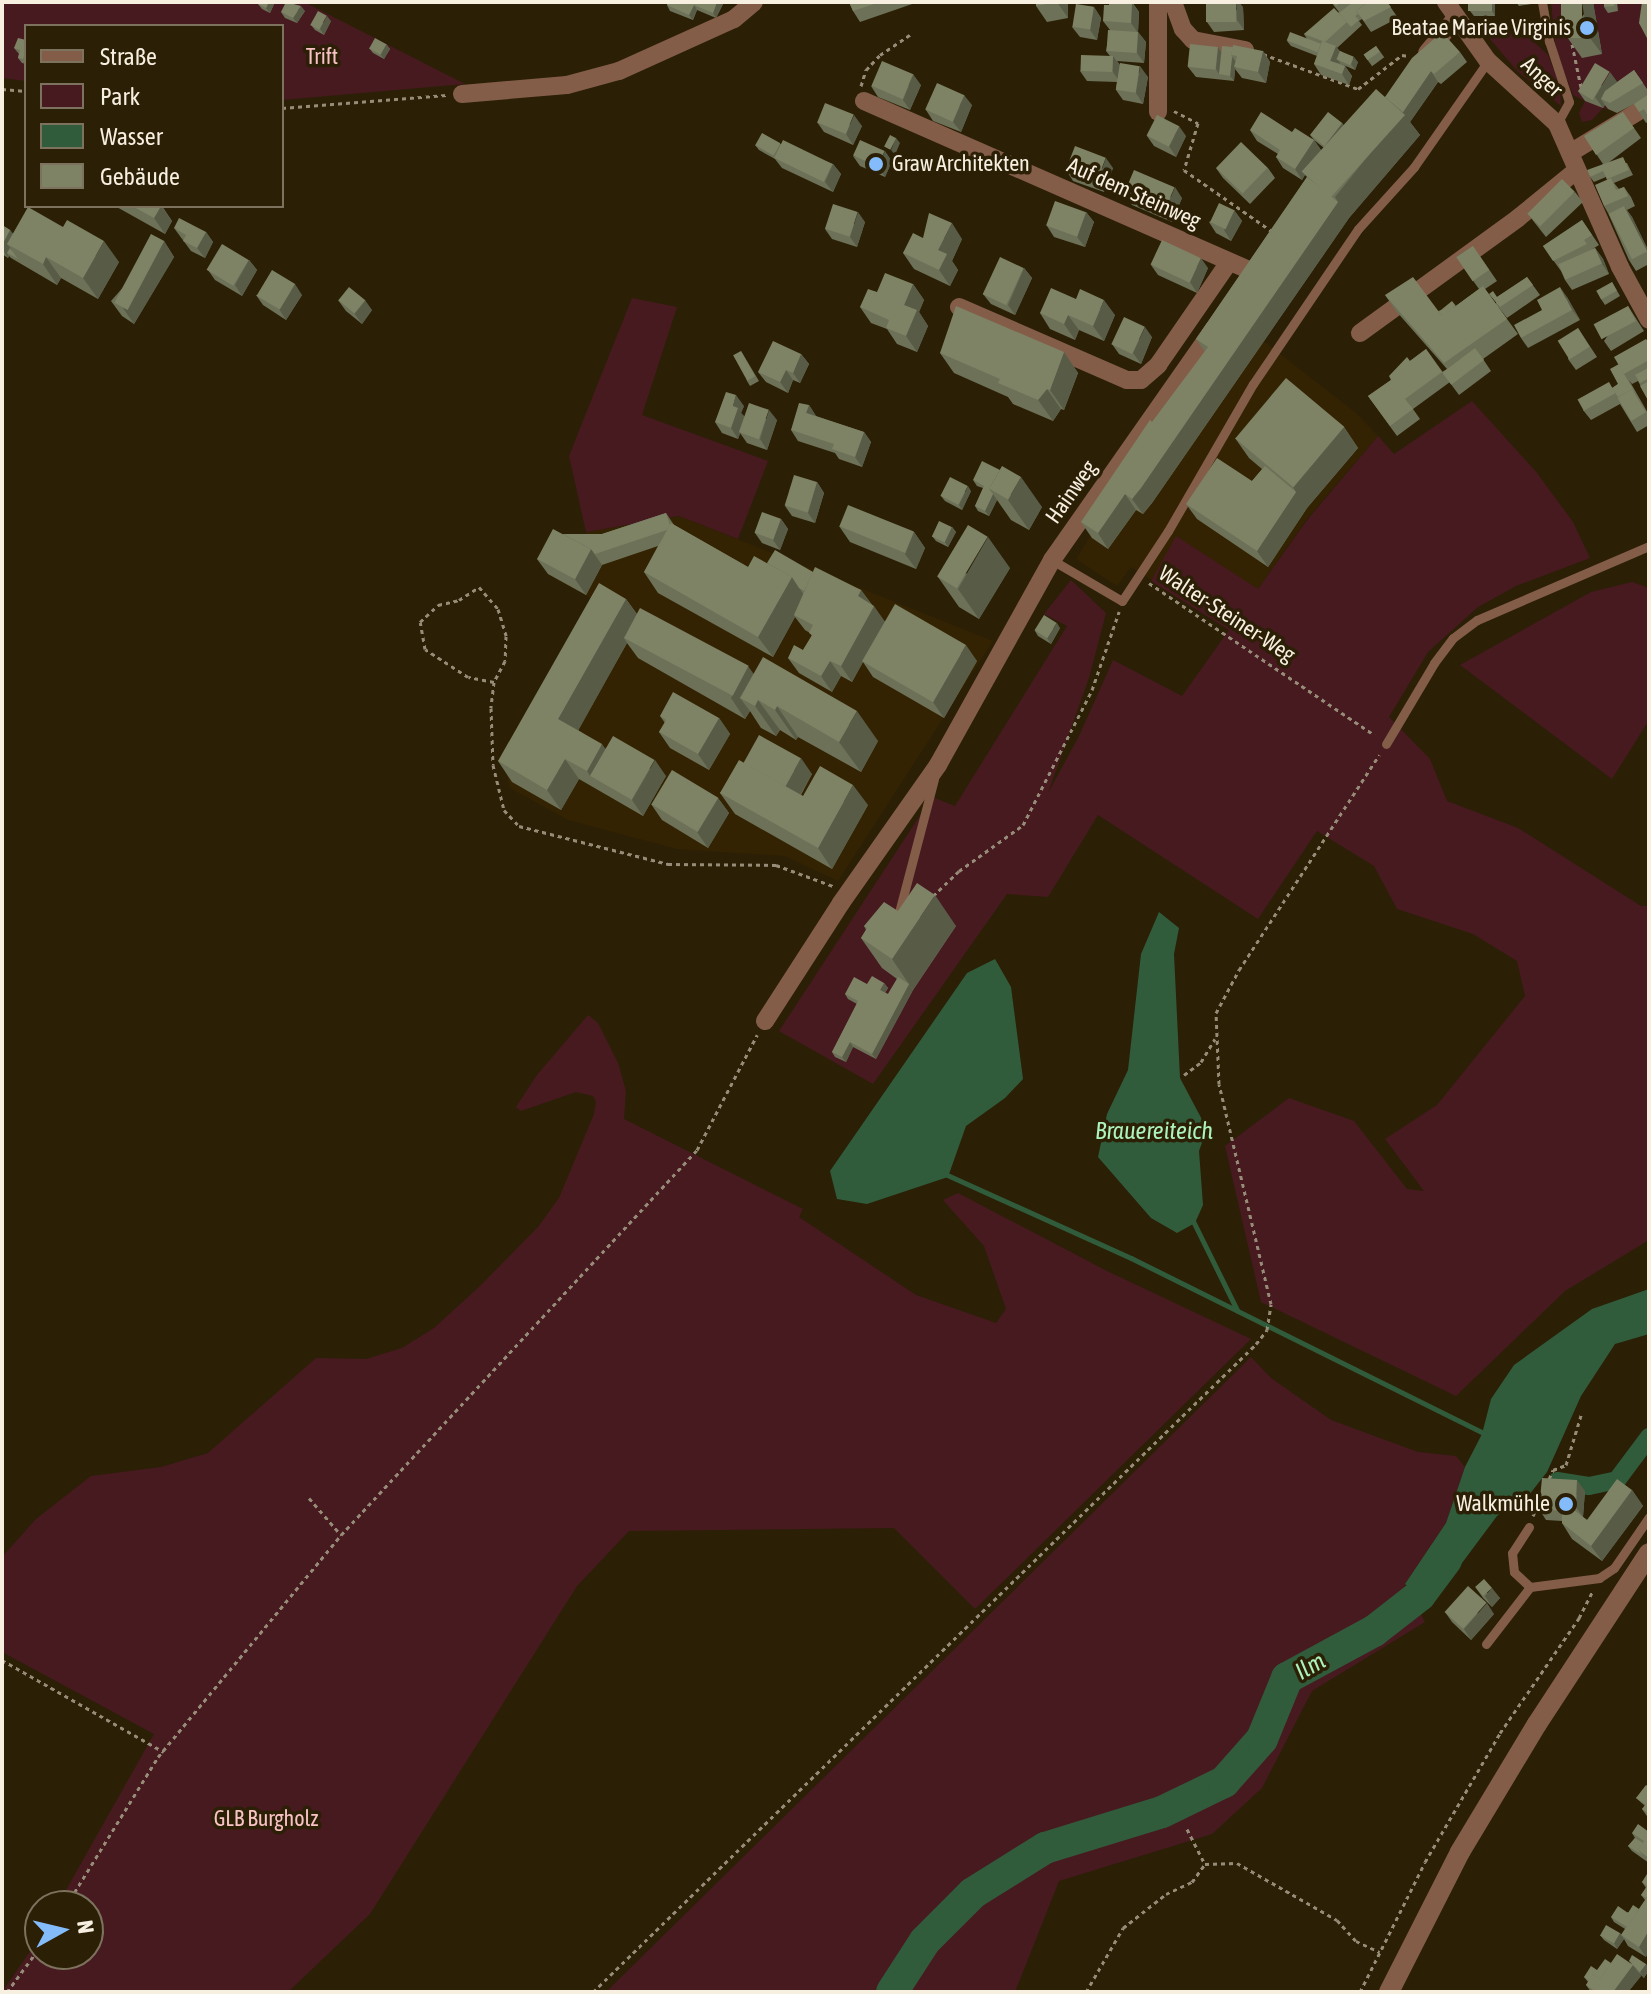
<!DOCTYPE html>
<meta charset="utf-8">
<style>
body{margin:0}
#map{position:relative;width:1651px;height:1994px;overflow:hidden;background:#2b1f06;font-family:"Asap Condensed",sans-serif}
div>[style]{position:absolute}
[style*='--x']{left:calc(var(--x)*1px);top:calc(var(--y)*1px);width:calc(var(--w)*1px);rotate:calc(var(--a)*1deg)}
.built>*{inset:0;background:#332302}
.green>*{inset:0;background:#471a20}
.water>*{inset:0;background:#305c3b}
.stream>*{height:5px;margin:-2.5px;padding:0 2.5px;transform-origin:2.5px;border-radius:2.5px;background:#305c3b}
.canal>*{height:18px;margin:-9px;padding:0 9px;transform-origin:9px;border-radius:9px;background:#305c3b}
.river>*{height:32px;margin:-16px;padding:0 16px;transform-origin:16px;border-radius:16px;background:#305c3b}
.path>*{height:3px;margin-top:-1.5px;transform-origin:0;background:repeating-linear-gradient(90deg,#968c78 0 4px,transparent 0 8px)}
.service>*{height:9px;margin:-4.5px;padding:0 4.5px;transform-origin:4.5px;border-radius:4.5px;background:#845d49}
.minor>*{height:18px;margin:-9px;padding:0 9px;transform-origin:9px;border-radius:9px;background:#845d49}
.tertiary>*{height:20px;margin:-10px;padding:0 10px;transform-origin:10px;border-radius:10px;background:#845d49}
.wall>*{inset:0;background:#6c7158;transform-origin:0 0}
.shaded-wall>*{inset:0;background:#585c47}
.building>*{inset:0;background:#7e8366;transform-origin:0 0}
.dots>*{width:22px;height:22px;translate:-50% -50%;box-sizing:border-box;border:4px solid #2b1f06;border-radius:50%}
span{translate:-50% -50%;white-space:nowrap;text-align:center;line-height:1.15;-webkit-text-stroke:7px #2b1f06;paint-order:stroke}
.poi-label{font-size:22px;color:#f7efe0}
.right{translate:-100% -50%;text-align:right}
.left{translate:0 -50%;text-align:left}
.park-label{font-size:22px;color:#f8c2c5}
.street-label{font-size:22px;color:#f7efe0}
.water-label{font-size:24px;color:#adf3bc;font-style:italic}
.frame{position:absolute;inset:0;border:4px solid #f7efe0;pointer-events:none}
.legend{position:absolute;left:24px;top:24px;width:260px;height:184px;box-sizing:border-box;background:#2b1f06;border:2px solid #7d725d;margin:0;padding:10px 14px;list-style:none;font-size:24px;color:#f7efe0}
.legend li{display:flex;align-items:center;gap:16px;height:40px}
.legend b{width:40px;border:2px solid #7d725d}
.north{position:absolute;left:24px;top:1890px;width:80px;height:80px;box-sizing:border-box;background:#2b1f06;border:2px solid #7d725d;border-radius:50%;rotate:82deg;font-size:22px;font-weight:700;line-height:32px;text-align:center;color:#f7efe0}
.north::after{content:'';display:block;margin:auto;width:28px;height:36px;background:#84bcfb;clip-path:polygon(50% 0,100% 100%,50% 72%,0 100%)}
</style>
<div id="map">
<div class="built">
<i style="clip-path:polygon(1230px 315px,1356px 413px,1378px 436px,1306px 520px,1230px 629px,1131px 567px,1117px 586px,1076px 559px)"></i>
<i style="clip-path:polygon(679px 516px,993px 641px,838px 881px,785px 856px,677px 849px,568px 820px,510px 788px,501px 755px,592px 599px,548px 575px,564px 544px,588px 541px,586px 532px)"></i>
</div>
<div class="green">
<i style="clip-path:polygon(2px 2px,304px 2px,465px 84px,282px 100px,282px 26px,26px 26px,26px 81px,2px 78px)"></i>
<i style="clip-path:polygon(1551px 2px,1573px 2px,1601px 54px,1593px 2px,1649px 2px,1649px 92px,1641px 81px,1613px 101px,1608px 109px,1603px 108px,1592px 120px,1582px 122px,1579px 113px,1585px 101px,1573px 95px,1556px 51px)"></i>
<i style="clip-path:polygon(1516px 25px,1548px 55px,1560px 87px,1561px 106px,1517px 71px,1485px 33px)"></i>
<i style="clip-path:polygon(632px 298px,677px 307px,642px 415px,768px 461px,738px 539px,679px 516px,586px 532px,569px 456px)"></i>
<i style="clip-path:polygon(1472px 401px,1537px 473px,1573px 522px,1590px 558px,1516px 586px,1478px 607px,1428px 652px,1389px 717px,1430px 759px,1447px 801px,1518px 828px,1641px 906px,1649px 906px,1649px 1240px,1565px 1291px,1456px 1396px,1261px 1302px,1225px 1146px,1289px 1098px,1354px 1121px,1407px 1189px,1424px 1191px,1385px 1139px,1437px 1105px,1525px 996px,1517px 961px,1473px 934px,1397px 909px,1374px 866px,1317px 831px,1258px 919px,1098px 815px,1048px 897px,1007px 894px,873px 1084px,779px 1031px,932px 797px,955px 806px,1067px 626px,1044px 614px,1071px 580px,1106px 613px,1089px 678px,1048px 793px,1079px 736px,1113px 660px,1182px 696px,1229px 630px,1151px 581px,1176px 536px,1258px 589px,1307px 520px,1378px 436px,1394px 454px)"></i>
<i style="clip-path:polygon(1632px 582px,1649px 588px,1649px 720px,1612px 779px,1460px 665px,1591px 592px)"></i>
<i style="clip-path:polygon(588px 1015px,598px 1023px,618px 1063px,626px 1091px,624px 1119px,803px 1209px,799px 1217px,916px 1295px,996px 1323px,1006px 1309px,984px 1246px,943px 1200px,958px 1193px,1107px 1271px,1251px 1339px,975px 1609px,894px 1528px,629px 1531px,577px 1586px,370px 1914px,288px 1992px,2px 1992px,40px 1937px,40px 1954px,88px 1954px,88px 1906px,57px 1906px,154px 1734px,2px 1652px,2px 1557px,36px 1519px,91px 1476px,161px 1467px,208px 1453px,316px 1358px,366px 1359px,402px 1348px,434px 1328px,479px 1287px,538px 1227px,559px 1198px,594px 1114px,596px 1102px,593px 1096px,576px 1092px,521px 1111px,516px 1107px,537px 1075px)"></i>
<i style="clip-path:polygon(1251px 1357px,1271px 1378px,1331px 1420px,1418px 1452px,1456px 1456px,1465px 1467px,1446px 1523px,1405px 1584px,1425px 1622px,1312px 1691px,1262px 1788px,1212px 1834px,1059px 1881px,1015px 1992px,606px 1992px)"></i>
</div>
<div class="water">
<i style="clip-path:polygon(1159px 912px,1179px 928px,1174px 954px,1180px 1078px,1207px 1129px,1199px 1151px,1203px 1205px,1195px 1223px,1177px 1233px,1151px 1218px,1098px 1157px,1107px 1114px,1128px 1070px,1141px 954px)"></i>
<i style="clip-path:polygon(995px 959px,1011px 987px,1023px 1079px,1005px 1098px,966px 1126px,948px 1177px,867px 1204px,837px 1199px,830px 1171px,967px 973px)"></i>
<i style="clip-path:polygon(1649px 1289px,1649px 1334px,1615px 1344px,1581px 1396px,1547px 1472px,1529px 1495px,1497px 1516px,1430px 1606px,1405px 1584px,1446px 1523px,1465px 1467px,1482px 1434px,1491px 1399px,1514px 1365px,1592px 1309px)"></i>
</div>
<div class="stream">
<i style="--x:945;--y:1174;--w:204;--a:24.3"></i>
<i style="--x:1131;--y:1258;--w:398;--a:26.4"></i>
<i style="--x:1192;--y:1219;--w:102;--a:63.7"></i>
</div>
<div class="canal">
<i style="--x:1557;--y:1481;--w:32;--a:9"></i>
<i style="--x:1589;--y:1486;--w:29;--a:-12"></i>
<i style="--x:1617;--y:1480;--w:54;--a:-53.3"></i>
</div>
<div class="river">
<i style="--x:892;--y:1992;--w:61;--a:-57.1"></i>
<i style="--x:925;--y:1941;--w:68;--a:-45"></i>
<i style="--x:973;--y:1893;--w:85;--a:-32"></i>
<i style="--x:1045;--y:1848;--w:122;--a:-17.1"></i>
<i style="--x:1162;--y:1812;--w:69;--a:-25.8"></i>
<i style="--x:1224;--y:1782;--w:57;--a:-48.5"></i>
<i style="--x:1262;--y:1739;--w:66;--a:-67.7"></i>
<i style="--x:1287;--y:1678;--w:99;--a:-28.4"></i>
<i style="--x:1374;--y:1631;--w:58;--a:-38"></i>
<i style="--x:1420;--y:1595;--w:44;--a:-53.4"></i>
</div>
<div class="path">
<i style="--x:1572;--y:44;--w:44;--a:78.2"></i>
<i style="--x:1263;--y:54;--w:101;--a:20.2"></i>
<i style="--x:1358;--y:89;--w:56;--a:-37.7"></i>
<i style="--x:1402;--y:55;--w:7;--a:8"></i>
<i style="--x:861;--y:86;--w:17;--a:-73"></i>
<i style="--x:866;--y:70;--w:21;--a:-47"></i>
<i style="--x:880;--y:55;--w:37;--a:-34"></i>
<i style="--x:2;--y:89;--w:24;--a:5"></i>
<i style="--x:282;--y:108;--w:165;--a:-4.5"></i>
<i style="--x:1174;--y:111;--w:27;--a:27"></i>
<i style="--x:1198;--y:123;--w:49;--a:106.6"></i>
<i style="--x:1184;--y:170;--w:108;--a:34.9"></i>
<i style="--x:1149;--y:583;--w:272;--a:34"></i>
<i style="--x:494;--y:682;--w:26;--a:-169"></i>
<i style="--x:468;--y:677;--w:51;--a:-146.9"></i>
<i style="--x:425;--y:649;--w:27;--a:-100"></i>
<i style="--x:420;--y:622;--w:25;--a:-43"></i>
<i style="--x:438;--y:605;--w:22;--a:-13"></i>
<i style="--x:459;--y:600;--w:24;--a:-33"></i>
<i style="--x:479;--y:587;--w:29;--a:49"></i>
<i style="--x:498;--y:609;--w:28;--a:73"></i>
<i style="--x:506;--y:636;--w:25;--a:92"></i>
<i style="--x:505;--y:661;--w:24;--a:118"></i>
<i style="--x:494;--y:682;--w:26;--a:97"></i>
<i style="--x:491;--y:708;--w:57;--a:88"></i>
<i style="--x:493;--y:765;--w:46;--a:76.3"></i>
<i style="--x:504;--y:810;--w:22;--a:47"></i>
<i style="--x:519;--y:826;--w:154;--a:14.3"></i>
<i style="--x:668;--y:864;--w:108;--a:0.5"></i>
<i style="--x:776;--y:865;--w:61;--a:20.2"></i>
<i style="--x:933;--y:896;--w:36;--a:-44"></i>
<i style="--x:959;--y:871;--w:79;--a:-35.7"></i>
<i style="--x:1023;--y:825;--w:152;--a:-62.9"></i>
<i style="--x:1092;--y:690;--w:83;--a:-70.9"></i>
<i style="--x:1184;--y:1075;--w:21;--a:-37"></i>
<i style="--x:1201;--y:1062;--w:27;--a:-59"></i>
<i style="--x:1549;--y:1479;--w:10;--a:-66"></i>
<i style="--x:1553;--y:1470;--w:14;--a:-21"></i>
<i style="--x:1566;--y:1465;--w:55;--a:-73.2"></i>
<i style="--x:309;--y:1498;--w:49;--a:49.1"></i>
<i style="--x:1533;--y:1516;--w:21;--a:-67"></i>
<i style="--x:2;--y:1660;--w:186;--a:29.6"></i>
<i style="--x:1187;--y:1829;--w:39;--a:63"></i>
<i style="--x:66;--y:1906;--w:175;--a:-58.3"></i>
<i style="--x:158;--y:1757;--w:288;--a:-50.5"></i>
<i style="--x:341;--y:1535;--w:524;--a:-47.24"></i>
<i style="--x:697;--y:1150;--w:130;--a:-62.4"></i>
<i style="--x:7;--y:1992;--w:56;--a:-53.7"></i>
<i style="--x:593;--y:1992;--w:927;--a:-44.34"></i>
<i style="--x:1256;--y:1344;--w:18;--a:-52"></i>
<i style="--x:1267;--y:1330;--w:26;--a:-81"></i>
<i style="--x:1271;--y:1304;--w:226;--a:-103.3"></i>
<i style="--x:1219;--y:1084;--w:71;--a:-92.4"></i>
<i style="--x:1216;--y:1013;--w:49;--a:-61.9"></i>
<i style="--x:1239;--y:970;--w:257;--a:-56.9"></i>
<i style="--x:1086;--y:1992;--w:74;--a:-60"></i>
<i style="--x:1123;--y:1928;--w:55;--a:-38.3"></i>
<i style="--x:1166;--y:1894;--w:29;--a:-25"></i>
<i style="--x:1192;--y:1882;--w:22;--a:-54"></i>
<i style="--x:1205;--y:1864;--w:32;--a:-2"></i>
<i style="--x:1237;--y:1863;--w:115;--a:29.7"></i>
<i style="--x:1337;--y:1920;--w:28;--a:48"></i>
<i style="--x:1356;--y:1941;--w:26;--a:25"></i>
<i style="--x:1360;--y:1992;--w:145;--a:-63.4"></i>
<i style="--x:1425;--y:1862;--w:149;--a:-59.8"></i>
<i style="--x:1500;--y:1733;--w:140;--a:-55.5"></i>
<i style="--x:1579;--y:1618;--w:29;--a:-63"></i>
</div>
<div class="service">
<i style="--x:1542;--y:2;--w:40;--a:80"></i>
<i style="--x:1549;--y:41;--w:64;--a:71.8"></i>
<i style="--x:1569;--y:102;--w:25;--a:119"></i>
<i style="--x:1052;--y:560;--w:81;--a:30.4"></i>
<i style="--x:1122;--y:601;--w:84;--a:-56.7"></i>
<i style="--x:1168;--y:531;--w:170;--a:-60"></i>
<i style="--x:1253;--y:384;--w:187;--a:-55.9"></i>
<i style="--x:1358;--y:229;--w:84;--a:-47.9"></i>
<i style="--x:1414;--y:167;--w:129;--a:-55.1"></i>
<i style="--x:1386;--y:744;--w:94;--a:-59.3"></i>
<i style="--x:1434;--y:663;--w:31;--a:-53"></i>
<i style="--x:1453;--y:638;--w:30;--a:-37"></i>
<i style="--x:1477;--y:620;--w:187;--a:-23.3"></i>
<i style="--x:897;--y:920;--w:146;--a:-75.3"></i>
<i style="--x:1529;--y:1527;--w:31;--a:123"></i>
<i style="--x:1512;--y:1553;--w:19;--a:84"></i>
<i style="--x:1514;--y:1572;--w:22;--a:43"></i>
<i style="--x:1530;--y:1587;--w:70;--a:-7.4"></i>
<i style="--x:1599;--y:1578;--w:18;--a:-34"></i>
<i style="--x:1614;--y:1568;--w:62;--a:-55.5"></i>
<i style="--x:1486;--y:1644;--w:72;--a:-52.3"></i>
</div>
<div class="minor">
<i style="--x:1173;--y:2;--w:29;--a:70"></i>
<i style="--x:1183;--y:29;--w:15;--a:48"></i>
<i style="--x:1193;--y:40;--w:53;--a:10.9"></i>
<i style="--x:1446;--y:2;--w:72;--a:54.6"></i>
<i style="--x:1488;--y:61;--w:93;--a:42.4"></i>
<i style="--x:1557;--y:124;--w:156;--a:66.2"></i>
<i style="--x:1620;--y:267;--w:60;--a:61.3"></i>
<i style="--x:1427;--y:53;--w:45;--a:-50.4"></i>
<i style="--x:462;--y:94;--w:105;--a:-4.9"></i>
<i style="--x:567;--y:85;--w:54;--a:-15.1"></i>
<i style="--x:619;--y:71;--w:126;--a:-24.3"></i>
<i style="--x:734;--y:19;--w:26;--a:-40"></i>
<i style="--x:864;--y:101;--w:424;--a:23.7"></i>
<i style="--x:1158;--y:112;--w:110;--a:-90"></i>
<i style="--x:1570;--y:153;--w:92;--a:-31.3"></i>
<i style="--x:959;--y:307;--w:183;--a:23.5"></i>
<i style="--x:1127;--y:380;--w:14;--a:0"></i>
<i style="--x:1141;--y:380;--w:23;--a:-41"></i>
<i style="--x:1158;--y:365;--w:125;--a:-55.4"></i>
<i style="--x:1360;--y:333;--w:195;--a:-36"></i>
<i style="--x:1518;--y:218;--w:76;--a:-39.1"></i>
<i style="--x:765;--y:1021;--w:140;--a:-57.2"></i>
<i style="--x:841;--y:903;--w:169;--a:-54.9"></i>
<i style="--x:938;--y:765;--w:235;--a:-60.9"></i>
<i style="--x:1052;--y:560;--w:282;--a:-55"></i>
</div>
<div class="tertiary">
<i style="--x:1389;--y:1992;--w:157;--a:-63.1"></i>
<i style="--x:1460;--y:1852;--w:149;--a:-59"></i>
<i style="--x:1537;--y:1724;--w:204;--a:-56.8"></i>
</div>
<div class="wall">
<i style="clip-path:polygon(259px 2px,275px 2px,270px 13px,262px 9px,258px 4px)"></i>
<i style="clip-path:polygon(668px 2px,721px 2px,723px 4px,716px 18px,697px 10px,693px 20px,670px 11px,667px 5px)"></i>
<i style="clip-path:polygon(849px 2px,918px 2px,860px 22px,853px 11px)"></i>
<i style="clip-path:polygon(1036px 2px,1068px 2px,1068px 18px,1047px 22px,1036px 6px)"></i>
<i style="clip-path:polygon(1132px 2px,1139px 12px,1138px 32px,1146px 42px,1144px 63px,1117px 61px,1120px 65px,1148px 77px,1143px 104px,1123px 100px,1116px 90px,1117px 82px,1087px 81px,1080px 71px,1110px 56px,1106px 51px,1110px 30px,1103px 21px,1109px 5px)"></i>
<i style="clip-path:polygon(1331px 2px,1387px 2px,1398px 18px,1371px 32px,1362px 19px,1359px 21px,1362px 25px,1337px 48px,1340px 51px,1358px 62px,1355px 70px,1341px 64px,1345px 66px,1352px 76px,1349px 85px,1321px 75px,1314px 64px,1317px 56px,1291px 46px,1287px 41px,1307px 39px,1304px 34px,1339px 12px)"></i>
<i style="clip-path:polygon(1495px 2px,1495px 16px,1474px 16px,1470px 11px)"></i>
<i style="clip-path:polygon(1516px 2px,1537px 2px,1537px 3px,1519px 6px)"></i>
<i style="clip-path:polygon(1593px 2px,1602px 54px,1582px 58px,1567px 37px)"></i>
<i style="clip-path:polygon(1617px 2px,1618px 11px,1608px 13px,1604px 7px)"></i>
<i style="clip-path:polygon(1094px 7px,1101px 18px,1097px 40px,1080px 37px,1072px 27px)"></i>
<i style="clip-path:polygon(1243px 7px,1244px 30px,1214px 32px,1207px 22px)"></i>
<i style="clip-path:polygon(305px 11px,297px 23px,285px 18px,281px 12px)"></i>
<i style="clip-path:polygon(331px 21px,324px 35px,315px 30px,311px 25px)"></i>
<i style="clip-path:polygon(26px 40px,26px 64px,22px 63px,18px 58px,19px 54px,14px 48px)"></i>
<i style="clip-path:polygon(386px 44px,390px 49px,384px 59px,373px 53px,369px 48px)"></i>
<i style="left:1376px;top:46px;width:14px;height:15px;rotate:54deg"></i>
<i style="clip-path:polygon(1218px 47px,1221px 52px,1263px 51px,1270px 62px,1266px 83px,1242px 78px,1235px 69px,1234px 81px,1196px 77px,1188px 67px)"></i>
<i style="clip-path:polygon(1460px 52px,1467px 62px,1441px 84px,1438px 82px,1410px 122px,1420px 135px,1349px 218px,1152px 503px,1143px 514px,1136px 510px,1108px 549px,1092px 538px,1081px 522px,1152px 422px,1205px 352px,1196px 339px,1307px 177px,1305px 175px,1302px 180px,1283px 168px,1276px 157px,1278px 154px,1257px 141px,1250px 130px,1292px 132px,1314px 140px,1321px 150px,1317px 157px,1324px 148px,1314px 140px,1310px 135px,1342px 123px,1344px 126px,1385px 97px)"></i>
<i style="clip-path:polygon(1634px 70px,1649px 92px,1649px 121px,1646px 123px,1634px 104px,1617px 113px,1608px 109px,1605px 105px,1603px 108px,1585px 101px,1578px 91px,1617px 82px)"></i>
<i style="clip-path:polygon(921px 85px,910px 110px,878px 97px,871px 86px)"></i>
<i style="clip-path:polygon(972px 105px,961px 132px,933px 121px,926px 110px)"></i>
<i style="clip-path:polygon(1623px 112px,1641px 138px,1608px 163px,1627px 163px,1633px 175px,1614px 183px,1619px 189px,1624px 187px,1631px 197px,1635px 206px,1627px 210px,1632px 217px,1649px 252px,1649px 264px,1636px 271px,1629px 260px,1608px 213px,1604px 206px,1607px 180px,1606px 177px,1594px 182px,1590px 177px,1603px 164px,1584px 136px)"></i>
<i style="clip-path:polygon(817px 122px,862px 126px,853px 145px,824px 132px)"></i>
<i style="clip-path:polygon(1147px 136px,1186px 136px,1176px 157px,1154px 146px)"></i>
<i style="clip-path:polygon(781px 144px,833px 164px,841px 174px,833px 192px,782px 168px,775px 159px,759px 150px,755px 145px)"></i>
<i style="clip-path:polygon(853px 156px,892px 161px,885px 177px,860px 166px)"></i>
<i style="clip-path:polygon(1113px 168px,1104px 192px,1073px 181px,1066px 170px)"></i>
<i style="clip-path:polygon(1216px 168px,1268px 168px,1275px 178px,1250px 204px,1223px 178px)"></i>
<i style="clip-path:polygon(1575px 192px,1583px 202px,1546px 237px,1527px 213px)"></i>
<i style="clip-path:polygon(1124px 194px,1182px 198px,1172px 222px,1132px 205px)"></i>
<i style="clip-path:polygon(115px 206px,162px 206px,172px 221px,165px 234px)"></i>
<i style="clip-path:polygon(1234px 210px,1242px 221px,1231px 241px,1216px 233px,1209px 222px)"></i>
<i style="clip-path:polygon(1086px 212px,1094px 222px,1085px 247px,1054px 237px,1047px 226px)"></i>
<i style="clip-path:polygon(1582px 220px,1599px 245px,1591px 250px,1595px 248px,1603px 259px,1609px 274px,1572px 290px,1565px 280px,1561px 271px,1543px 246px)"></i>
<i style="clip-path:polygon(865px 222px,857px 247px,832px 239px,825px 229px)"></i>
<i style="clip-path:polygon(2px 225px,10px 230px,13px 234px,119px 262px,98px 299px,61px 278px,57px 285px,11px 258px,9px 256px,8px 258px,2px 254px)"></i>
<i style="clip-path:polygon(174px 228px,206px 232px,213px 242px,205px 258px,191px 251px)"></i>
<i style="clip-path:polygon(923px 238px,962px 239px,952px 261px,958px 270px,950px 286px,914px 269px,903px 253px)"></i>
<i style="clip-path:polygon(164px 241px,174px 257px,134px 324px,122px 316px,111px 301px)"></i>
<i style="clip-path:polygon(1473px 246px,1497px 281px,1485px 289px,1496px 304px,1497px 297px,1527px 277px,1540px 295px,1507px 318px,1496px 304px,1518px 334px,1483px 359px,1491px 371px,1459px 395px,1442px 372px,1447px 369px,1396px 311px,1385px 295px,1438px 311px,1456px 306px,1479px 289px,1456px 257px)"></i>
<i style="clip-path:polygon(249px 260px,257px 270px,242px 296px,215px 280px,208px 270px)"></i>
<i style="clip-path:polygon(1151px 265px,1208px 268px,1197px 293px,1158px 275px)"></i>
<i style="clip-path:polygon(1024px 268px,1032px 278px,1015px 315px,991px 304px,983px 294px)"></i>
<i style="clip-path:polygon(1612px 282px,1620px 296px,1605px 305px,1601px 299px)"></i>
<i style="clip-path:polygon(913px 284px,924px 300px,919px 312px,928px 326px,917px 352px,897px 344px,887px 329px,871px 323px,860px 307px,877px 292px)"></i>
<i style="clip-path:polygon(256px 295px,302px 295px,286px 320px,263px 305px)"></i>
<i style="clip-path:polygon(1567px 297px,1580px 320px,1528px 348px,1521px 338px)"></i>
<i style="clip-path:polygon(1076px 299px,1115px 315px,1104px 341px,1079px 330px,1075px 340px,1050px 329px,1040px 313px)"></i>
<i style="clip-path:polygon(338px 300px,372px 310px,362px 324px,346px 311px)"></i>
<i style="clip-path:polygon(1628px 306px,1644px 331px,1611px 351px,1604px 341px)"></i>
<i style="clip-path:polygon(1578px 328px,1597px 357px,1576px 370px,1568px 359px)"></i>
<i style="clip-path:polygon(1152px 337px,1141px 364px,1119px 354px,1112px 344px)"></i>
<i style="clip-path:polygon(1649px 342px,1649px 402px,1638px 381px,1632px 384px,1629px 380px,1649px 415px,1649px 425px,1637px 432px,1620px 404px,1591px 420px,1583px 410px,1618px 384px,1619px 364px)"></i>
<i style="clip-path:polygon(1426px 349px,1450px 382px,1413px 409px,1420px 419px,1397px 436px,1368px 396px,1391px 380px,1410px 361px)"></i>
<i style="clip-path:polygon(741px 351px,759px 381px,750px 386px,747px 381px)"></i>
<i style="clip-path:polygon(1064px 352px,1078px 373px,1064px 410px,1061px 409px,1053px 421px,1013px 404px,1008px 397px,954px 373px,940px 353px)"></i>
<i style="clip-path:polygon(801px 354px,809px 364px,800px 383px,793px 380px,788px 393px,766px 382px,758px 372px)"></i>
<i style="clip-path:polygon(809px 405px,816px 416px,864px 432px,871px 442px,862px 467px,839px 459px,835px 453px,798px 441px,791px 430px)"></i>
<i style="clip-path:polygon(744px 406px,741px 413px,745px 417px,777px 420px,767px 450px,747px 443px,740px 433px,738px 439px,722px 433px,715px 422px)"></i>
<i style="clip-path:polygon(1344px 427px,1358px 448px,1307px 508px,1268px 567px,1197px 519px,1186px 504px,1252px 481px,1262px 469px,1249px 458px,1235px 438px)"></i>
<i style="clip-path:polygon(973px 480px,1042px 507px,1029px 530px,1011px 520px,997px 500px,989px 516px,978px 511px,975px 506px,983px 488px,977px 486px)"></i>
<i style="clip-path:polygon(817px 482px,824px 493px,815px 523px,792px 516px,785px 506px)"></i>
<i style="clip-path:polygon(971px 491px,962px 510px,945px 501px,941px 496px)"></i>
<i style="clip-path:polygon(666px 513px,674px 525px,748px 567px,767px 563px,813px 572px,861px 590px,885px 622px,977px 661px,944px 718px,873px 677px,863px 662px,852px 682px,841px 676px,832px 692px,799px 673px,788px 658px,803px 650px,812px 636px,810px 633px,805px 630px,795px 617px,773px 657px,658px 593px,644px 572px,658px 546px,602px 565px,586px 595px,548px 574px,537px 559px,563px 534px,602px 534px)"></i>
<i style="clip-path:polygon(781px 519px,788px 529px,780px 550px,762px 543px,755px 533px)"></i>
<i style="clip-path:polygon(839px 526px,914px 532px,925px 548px,916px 569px,850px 542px)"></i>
<i style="clip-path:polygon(952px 527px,956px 532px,948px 547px,936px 541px,932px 536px)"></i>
<i style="clip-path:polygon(1010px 568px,979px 619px,959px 607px,938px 577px)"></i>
<i style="clip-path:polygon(626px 599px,637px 614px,754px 674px,878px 741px,861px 772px,798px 737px,796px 740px,780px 730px,776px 736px,761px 728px,750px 711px,745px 719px,638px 658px,627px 643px,578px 730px,606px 749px,666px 776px,643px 816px,579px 779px,561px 810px,512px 782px,498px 761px)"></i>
<i style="clip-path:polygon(1060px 628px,1051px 644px,1038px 636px,1035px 631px)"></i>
<i style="clip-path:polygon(660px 716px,719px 718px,730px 734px,709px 770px,670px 748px,659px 732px,665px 723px)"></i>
<i style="clip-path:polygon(744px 763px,812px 774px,801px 795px,803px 796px,868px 805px,832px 869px,735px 814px,720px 793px)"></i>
<i style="clip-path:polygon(718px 798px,729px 813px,708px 848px,662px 820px,651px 804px)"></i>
<i style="clip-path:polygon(898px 911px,956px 926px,913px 990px,876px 1059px,853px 1047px,846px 1062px,835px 1057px,832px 1052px,857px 1004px,848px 999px,845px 994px,867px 984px,884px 983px,888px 988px,885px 993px,888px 994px,897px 979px,882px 968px,861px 938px,866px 930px,864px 926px)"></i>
<i style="clip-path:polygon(1632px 1490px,1643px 1506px,1602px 1561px,1572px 1539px,1562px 1523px,1562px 1521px,1546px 1520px,1539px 1509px,1585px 1491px,1583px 1517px,1587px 1520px)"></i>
<i style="clip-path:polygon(1476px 1588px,1500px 1598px,1492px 1607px,1483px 1598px)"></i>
<i style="clip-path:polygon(1445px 1612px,1494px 1614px,1471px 1640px,1452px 1622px)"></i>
<i style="clip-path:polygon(1649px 1787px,1649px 1819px,1642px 1809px,1645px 1806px,1636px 1798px)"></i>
<i style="clip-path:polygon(1649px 1832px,1649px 1863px,1632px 1851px,1628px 1846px,1635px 1838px,1632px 1833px)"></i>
<i style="clip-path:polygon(1649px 1876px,1646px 1957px,1628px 1946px,1624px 1939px,1617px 1949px,1604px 1940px,1600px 1935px,1620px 1933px,1621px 1935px,1625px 1929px,1614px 1922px,1611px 1917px,1639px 1909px,1645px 1900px,1641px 1895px,1646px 1888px,1642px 1882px)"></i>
<i style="clip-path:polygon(1611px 1963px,1646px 1964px,1649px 1970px,1644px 1978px,1638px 1972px,1641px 1976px,1628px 1992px,1591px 1992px,1586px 1985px,1588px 1982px,1584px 1977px)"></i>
</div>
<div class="shaded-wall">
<i style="clip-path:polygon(269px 2px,275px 2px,270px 13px,266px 8px)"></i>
<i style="clip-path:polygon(717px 2px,721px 2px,723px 4px,716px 18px,713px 13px)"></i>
<i style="clip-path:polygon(1057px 2px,1068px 2px,1068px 18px)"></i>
<i style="clip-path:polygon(1132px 2px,1139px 12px,1138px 33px,1131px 23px)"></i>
<i style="clip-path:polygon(1236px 2px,1239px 2px,1243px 7px,1244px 30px,1237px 20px)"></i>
<i style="clip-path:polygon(1492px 2px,1495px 2px,1495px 16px,1492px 11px)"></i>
<i style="clip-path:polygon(1582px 2px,1593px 2px,1602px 54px,1587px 34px)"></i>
<i style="clip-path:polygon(694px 5px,697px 10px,693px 20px,689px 15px)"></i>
<i style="clip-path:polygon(301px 6px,305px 11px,297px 23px,293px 18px)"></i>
<i style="clip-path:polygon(1094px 7px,1101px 18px,1097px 40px,1090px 30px)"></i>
<i style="clip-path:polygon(327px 16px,331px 21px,324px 35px,320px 29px)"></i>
<i style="clip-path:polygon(1138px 32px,1146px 42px,1144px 63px,1137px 53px)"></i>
<i style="clip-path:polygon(386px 44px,390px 49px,384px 59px,380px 54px)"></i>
<i style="clip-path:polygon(1336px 46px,1343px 57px,1337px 59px,1341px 64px,1330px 61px)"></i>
<i style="clip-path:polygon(1218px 47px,1225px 57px,1219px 74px,1216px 69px)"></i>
<i style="clip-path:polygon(1263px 51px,1270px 62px,1266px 83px,1258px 72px)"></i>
<i style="clip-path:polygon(1113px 56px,1120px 66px,1120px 82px,1112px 71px)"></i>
<i style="clip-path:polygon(1232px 57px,1236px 62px,1234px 81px,1230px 76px)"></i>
<i style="clip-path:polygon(1354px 57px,1358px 62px,1355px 70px,1351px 64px)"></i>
<i style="clip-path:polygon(1140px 66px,1148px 77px,1143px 104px,1136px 93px)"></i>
<i style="clip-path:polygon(1345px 66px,1352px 76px,1349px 85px,1342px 74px)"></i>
<i style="clip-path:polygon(1431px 71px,1438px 82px,1410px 122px,1420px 135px,1349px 218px,1152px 503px,1143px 514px,1132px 499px,1338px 202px,1335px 197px,1401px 115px)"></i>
<i style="clip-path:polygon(1610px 72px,1618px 83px,1601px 99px,1605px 105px,1603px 108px,1595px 97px)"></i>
<i style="clip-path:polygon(913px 74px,921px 85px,910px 110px,903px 100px)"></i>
<i style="clip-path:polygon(964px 95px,972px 105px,961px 132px,953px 122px)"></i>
<i style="clip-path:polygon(854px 115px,862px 126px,853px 145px,846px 134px)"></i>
<i style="clip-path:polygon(1342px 123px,1346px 128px,1328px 151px,1325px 146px)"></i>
<i style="clip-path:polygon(1179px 126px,1186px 136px,1176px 157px,1169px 146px)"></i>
<i style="clip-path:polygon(896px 138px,900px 143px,895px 155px,891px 150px)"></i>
<i style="clip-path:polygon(1314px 140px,1321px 150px,1306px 174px,1303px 172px,1305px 175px,1302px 180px,1295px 169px)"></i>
<i style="clip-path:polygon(885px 151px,892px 161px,885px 177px,878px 167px)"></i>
<i style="clip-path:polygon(1106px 158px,1113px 168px,1104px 192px,1097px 182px)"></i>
<i style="clip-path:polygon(833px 164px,841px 174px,833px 192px,825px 182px)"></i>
<i style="clip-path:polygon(1175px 187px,1182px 198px,1172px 222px,1165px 211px)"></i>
<i style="clip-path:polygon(161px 206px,172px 221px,165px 234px,154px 218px)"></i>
<i style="clip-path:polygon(1624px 206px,1632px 217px,1649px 252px,1649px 255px)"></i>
<i style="clip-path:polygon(1234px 210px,1242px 221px,1231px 241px,1224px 230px)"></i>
<i style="clip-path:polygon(858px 212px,865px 222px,857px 247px,850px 237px)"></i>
<i style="clip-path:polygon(1086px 212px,1094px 222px,1085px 247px,1077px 237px)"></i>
<i style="clip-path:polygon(952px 223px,962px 239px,952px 261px,958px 270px,950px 286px,939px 270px,938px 250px)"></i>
<i style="clip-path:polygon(10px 230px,18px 240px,7px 244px,12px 250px,7px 253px,9px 256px,8px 258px,2px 249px,2px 245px)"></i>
<i style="clip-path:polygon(206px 232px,213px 242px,205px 258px,197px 248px)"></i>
<i style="clip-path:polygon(104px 241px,119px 262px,98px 299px,83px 278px)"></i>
<i style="clip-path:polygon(164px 241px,174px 257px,134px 324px,123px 308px)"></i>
<i style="clip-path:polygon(1595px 248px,1603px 259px,1609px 274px,1602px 264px)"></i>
<i style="clip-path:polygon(46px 257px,61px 278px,57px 285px,43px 264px)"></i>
<i style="clip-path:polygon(1201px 258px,1208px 268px,1197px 293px,1190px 282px)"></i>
<i style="clip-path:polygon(249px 260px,257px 270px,242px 296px,235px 285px)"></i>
<i style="clip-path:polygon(1024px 268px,1032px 278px,1015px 315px,1008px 305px)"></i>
<i style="clip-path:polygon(295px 284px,302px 295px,286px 320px,279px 309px)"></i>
<i style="clip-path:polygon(913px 284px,924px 300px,919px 312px,928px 326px,917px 352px,906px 336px,904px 305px)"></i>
<i style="clip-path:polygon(1560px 287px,1567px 297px,1580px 320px,1572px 310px)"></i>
<i style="clip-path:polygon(365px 300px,372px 310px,362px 324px,354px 313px)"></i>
<i style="clip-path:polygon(1104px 300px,1115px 315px,1104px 341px,1093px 326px)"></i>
<i style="clip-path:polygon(1068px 315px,1079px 330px,1075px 340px,1064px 324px)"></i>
<i style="clip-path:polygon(1145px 327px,1152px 337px,1141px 364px,1133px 353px)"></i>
<i style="clip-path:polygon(1064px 352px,1078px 373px,1064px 410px,1050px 390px)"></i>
<i style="clip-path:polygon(801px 354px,809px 364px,800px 383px,793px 373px)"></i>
<i style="clip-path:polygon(786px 370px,793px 380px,788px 393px,780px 382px)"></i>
<i style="clip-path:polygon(1047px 389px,1061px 409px,1053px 421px,1038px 400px)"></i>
<i style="clip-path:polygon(736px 395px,744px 406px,741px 413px,746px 419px,738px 439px,731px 428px,733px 406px)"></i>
<i style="clip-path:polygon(809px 405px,816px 416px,806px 413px)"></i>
<i style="clip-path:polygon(769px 410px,777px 420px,767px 450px,760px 439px)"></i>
<i style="clip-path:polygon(1344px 427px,1358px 448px,1307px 508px,1268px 567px,1257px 551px,1296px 492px,1293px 487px)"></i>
<i style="clip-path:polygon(864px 432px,871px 442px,862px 467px,855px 457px)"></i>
<i style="clip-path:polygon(1021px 477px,1042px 507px,1029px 530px,1008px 500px)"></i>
<i style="clip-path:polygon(817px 482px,824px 493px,815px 523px,808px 513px)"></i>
<i style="clip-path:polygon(968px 486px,971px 491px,962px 510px,959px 505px)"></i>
<i style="clip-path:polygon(993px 494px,997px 500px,989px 516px,985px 511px)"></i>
<i style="clip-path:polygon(1125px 494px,1136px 510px,1108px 549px,1098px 533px)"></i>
<i style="clip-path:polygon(781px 519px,788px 529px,780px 550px,773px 540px)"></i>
<i style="clip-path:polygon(952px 527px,956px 532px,948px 547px,945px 542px)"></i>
<i style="clip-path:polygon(914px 532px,925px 548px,916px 569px,905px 554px)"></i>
<i style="clip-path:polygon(988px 537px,1010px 568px,979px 619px,958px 589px)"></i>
<i style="clip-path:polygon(591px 549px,602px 565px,586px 595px,575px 579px)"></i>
<i style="clip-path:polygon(792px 577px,806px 598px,794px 615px,795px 617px,773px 657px,758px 637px)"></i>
<i style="clip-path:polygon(861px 590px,872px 606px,858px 596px)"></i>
<i style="clip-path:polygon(626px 599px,641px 620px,624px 638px,627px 643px,573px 740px,558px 719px)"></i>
<i style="clip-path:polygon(874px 606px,885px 622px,852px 682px,841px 666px)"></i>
<i style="clip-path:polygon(1057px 623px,1060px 628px,1051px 644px,1047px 638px)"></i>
<i style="clip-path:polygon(966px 645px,977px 661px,944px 718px,933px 702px)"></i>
<i style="clip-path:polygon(830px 661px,841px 676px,832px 692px,821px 676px)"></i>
<i style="clip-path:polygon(748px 666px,763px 687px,740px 698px,750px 711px,745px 719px,731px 698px)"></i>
<i style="clip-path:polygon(758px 700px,780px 730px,776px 736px,755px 706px)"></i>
<i style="clip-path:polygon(777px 706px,798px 737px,796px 740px,775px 710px)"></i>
<i style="clip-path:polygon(857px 711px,878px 741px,861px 772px,839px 742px)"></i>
<i style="clip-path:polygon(719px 718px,730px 734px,709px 770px,698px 754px)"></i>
<i style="clip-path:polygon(602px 744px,616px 764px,590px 776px,587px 771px)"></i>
<i style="clip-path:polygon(801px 758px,812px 774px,795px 804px,784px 789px)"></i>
<i style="clip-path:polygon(565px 759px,579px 779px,561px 810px,547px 790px)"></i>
<i style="clip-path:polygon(655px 760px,666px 776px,643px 816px,632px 800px)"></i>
<i style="clip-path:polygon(853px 785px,868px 805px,832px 869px,818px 848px)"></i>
<i style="clip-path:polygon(718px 798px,729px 813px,708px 848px,697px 832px)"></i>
<i style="clip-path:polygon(935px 895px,956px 926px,913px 990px,892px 959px)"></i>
<i style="clip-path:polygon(884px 983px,888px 988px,884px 995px,880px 990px)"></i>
<i style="clip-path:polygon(909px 984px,913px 990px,876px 1059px,872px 1054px)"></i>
<i style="clip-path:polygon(850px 1042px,853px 1047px,846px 1062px,842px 1057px)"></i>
<i style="clip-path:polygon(1577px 1480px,1585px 1491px,1583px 1517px,1576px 1507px)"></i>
<i style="clip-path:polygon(1632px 1490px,1643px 1506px,1602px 1561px,1591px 1546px)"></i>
<i style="clip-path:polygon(1492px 1588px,1500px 1598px,1492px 1607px,1485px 1596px)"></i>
<i style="clip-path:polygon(1487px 1603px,1494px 1614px,1471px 1640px,1464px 1629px)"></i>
<i style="clip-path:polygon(1649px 1930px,1649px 1952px,1646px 1957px,1639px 1947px)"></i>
<i style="clip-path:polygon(1620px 1933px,1624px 1939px,1617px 1949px,1614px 1943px)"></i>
<i style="clip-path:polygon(1646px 1964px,1649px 1970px,1644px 1978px,1640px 1972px)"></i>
<i style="clip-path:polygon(1633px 1965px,1641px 1976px,1628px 1992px,1613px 1992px)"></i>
</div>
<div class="building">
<i style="clip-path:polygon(259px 2px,269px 2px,266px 8px,258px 4px)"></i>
<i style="clip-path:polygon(286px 2px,301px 6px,293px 18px,281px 12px)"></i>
<i style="clip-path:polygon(668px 2px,717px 2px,713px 13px,694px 5px,689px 15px,667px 5px)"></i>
<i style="clip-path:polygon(849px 2px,880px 2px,853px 11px)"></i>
<i style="clip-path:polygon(1036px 2px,1057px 2px,1036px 6px)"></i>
<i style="clip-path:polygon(1109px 2px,1132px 2px,1131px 23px,1103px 21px,1104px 5px,1109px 5px)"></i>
<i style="left:1206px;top:2px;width:30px;height:20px"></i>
<i style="clip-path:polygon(1332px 2px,1342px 2px,1336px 6px)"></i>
<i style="clip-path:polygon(1353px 2px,1367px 2px,1356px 11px,1358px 14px,1355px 16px,1359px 20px,1351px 27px,1339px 13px)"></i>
<i style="clip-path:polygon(1368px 2px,1387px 2px,1391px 7px,1364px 21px,1356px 11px)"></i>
<i style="left:1468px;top:2px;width:24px;height:9px"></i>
<i style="left:1561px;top:2px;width:21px;height:36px"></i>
<i style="clip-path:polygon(1604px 2px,1614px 2px,1614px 6px,1604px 7px)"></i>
<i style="clip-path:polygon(1642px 2px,1649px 2px,1649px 42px,1639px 23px)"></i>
<i style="left:1076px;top:4px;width:18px;height:23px;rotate:9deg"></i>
<i style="clip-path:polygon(1334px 8px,1347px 22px,1325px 42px,1304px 34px)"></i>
<i style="left:318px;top:11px;width:10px;height:16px;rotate:29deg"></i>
<i style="left:1108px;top:30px;width:30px;height:21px;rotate:4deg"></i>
<i style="left:1290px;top:32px;width:33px;height:9px;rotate:21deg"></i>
<i style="clip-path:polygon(1442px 32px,1460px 52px,1434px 74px,1431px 71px,1403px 112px,1385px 97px,1412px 58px)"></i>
<i style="clip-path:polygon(18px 38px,26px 40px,26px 50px,23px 59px,18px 58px,20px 50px,14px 48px)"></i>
<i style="left:375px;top:38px;width:13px;height:12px;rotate:29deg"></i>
<i style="clip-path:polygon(1322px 41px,1336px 46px,1330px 61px,1345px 66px,1342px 74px,1314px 64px)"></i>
<i style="left:1190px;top:44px;width:28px;height:23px;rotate:6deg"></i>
<i style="clip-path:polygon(1233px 45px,1263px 51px,1258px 72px,1234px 67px,1237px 56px,1231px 55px)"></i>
<i style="clip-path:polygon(1222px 46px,1233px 47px,1231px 55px,1232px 57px,1230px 76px,1219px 74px)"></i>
<i style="left:1376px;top:46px;width:7px;height:15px;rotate:56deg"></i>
<i style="left:1340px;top:51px;width:15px;height:9px;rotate:23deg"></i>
<i style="left:1081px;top:55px;width:32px;height:16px;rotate:2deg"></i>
<i style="left:882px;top:61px;width:34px;height:27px;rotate:23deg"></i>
<i style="left:1120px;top:63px;width:20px;height:27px;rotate:9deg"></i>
<i style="left:1595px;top:63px;width:17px;height:33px;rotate:31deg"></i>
<i style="clip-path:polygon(1634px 70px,1643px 83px,1610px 103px,1601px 99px,1605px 91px)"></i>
<i style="left:937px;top:83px;width:30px;height:29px;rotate:24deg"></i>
<i style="left:1376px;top:89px;width:39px;height:111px;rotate:42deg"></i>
<i style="clip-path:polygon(1649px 94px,1649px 118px,1644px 109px,1639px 112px,1634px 104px)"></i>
<i style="left:825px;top:103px;width:31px;height:21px;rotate:22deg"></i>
<i style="clip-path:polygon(1261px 112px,1292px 132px,1295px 128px,1314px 140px,1295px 169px,1276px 157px,1280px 150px,1250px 130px)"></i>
<i style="left:1328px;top:112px;width:18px;height:29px;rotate:38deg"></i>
<i style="clip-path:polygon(1623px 112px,1634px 128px,1596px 155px,1584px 136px)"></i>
<i style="left:1157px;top:115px;width:25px;height:23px;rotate:27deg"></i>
<i style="left:762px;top:133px;width:21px;height:14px;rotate:29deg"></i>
<i style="left:890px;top:135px;width:7px;height:13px;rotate:27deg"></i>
<i style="left:783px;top:140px;width:55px;height:20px;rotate:26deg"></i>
<i style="left:860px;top:140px;width:27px;height:17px;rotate:24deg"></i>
<i style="left:1241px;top:142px;width:37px;height:36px;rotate:44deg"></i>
<i style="left:1075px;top:146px;width:33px;height:26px;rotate:21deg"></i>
<i style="clip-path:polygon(1623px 157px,1629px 170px,1607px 179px,1603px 171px,1590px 177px,1587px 170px)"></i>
<i style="left:1134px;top:170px;width:44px;height:26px;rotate:23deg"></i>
<i style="clip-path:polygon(1307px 177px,1338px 202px,1141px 488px,1132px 499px,1125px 494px,1098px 533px,1081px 522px,1150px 420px,1152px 422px,1208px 347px,1196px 339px)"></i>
<i style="clip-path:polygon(1611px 178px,1616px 190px,1624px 187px,1628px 196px,1604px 206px,1595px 185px)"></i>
<i style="left:1562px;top:179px;width:18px;height:49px;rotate:45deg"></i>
<i style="left:1055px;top:201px;width:33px;height:26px;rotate:20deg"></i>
<i style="left:1219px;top:203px;width:17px;height:21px;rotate:25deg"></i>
<i style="left:833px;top:204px;width:26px;height:26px;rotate:18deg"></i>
<i style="clip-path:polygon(132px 206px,161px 206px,154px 218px)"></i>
<i style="left:1624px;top:206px;width:51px;height:17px;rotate:63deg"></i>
<i style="clip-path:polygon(28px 207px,63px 227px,67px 220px,104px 241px,83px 278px,46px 257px,43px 264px,7px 244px)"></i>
<i style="clip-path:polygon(929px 213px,952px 223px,938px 250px,947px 254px,939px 270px,903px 253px,913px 233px,923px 238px)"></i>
<i style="clip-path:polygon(179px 218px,206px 232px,197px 248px,183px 241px,186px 235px,174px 228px)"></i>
<i style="clip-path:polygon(1582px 220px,1592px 235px,1584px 240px,1587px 244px,1553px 261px,1543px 246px)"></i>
<i style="clip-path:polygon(2px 225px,10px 230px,2px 245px)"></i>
<i style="left:151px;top:234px;width:15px;height:78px;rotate:28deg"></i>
<i style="left:1162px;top:240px;width:43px;height:27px;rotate:25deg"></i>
<i style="left:222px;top:244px;width:31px;height:30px;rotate:31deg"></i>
<i style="left:1473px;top:246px;width:29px;height:20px;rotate:56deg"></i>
<i style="clip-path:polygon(10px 248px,18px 259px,7px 253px)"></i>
<i style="left:1595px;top:248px;width:17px;height:40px;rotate:66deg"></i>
<i style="left:1000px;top:257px;width:26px;height:41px;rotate:25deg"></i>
<i style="left:272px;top:270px;width:27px;height:30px;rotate:31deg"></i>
<i style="clip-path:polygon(885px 273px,913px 284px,904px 305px,917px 310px,906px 336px,886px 328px,889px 320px,860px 307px,868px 289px,877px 292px)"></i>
<i style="clip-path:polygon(1413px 277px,1442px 316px,1483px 286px,1507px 319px,1444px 363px,1385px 295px)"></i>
<i style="clip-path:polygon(1527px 277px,1533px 285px,1500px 307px,1489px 294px,1493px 291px,1497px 297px)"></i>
<i style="left:1612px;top:282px;width:10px;height:18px;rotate:61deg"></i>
<i style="left:349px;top:287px;width:21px;height:17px;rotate:39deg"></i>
<i style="clip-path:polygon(1560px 287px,1572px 310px,1521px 338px,1514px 325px,1542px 310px,1537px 300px)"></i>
<i style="clip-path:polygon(1051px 288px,1076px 299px,1080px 289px,1104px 300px,1093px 326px,1068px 315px,1064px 324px,1040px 313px)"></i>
<i style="left:1452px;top:301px;width:6px;height:17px;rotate:51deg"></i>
<i style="clip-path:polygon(956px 306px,1064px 352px,1050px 390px,1047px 389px,1038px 400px,998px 383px,1000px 379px,940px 353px)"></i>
<i style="left:1628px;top:306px;width:17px;height:39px;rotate:62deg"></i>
<i style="left:1124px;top:317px;width:23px;height:30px;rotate:25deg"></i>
<i style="left:1578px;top:328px;width:22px;height:24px;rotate:58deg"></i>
<i style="clip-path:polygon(1646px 339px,1649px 343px,1649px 360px,1624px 374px,1614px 357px)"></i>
<i style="clip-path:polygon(773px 341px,801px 354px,793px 373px,786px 370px,780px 382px,758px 372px)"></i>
<i style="left:1475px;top:348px;width:15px;height:41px;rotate:53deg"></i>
<i style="clip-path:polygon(1426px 349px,1442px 372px,1405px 399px,1413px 409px,1390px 426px,1368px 396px,1391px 380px,1389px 376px,1407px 357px,1410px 361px)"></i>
<i style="left:741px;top:351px;width:29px;height:9px;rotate:61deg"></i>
<i style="clip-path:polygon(1619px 364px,1624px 374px,1636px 394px,1632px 389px,1618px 397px,1612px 388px,1618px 384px,1610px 369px)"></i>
<i style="clip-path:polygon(1648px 368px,1649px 378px,1640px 383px,1635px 375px)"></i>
<i style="left:1286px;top:378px;width:76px;height:79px;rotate:40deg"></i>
<i style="clip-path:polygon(1649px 381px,1649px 402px,1640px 386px)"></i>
<i style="left:1609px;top:382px;width:13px;height:36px;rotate:61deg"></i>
<i style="left:1632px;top:389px;width:27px;height:17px;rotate:59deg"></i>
<i style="clip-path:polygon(726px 392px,736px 395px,733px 406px,738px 408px,731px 428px,715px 422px)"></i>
<i style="left:749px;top:403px;width:21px;height:31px;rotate:19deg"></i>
<i style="clip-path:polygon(799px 403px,809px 405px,806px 413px,864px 432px,855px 457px,832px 449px,834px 444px,791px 430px)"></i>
<i style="clip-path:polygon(1217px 458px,1252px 481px,1265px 466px,1296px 492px,1257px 551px,1186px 504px)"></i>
<i style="clip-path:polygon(982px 461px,1000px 470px,989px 489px,993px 494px,985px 511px,975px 506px,984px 486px,973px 480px)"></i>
<i style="left:1002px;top:466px;width:22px;height:26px;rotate:30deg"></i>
<i style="left:794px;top:475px;width:24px;height:32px;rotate:17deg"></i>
<i style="left:950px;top:477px;width:20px;height:21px;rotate:27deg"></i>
<i style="left:848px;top:505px;width:71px;height:23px;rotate:22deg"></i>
<i style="left:762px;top:512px;width:20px;height:22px;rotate:20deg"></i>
<i style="clip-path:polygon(666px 513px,670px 525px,667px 530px,595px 554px,591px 549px,563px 534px,602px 534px)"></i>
<i style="left:939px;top:521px;width:14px;height:17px;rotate:25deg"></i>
<i style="clip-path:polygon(671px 523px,748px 567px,754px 556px,792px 577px,758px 637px,644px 572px)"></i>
<i style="left:968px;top:525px;width:23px;height:60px;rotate:31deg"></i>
<i style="left:553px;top:529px;width:43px;height:34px;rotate:28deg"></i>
<i style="clip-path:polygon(775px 550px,813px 572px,804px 591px,799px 588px,792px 577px,767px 563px)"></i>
<i style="clip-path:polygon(815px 567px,861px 590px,858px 596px,874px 606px,841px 666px,830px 661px,821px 676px,788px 658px,794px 645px,803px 650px,812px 635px,809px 633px,813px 625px,794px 615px)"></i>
<i style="clip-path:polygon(599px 583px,626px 599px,558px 719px,602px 744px,587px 771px,565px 759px,547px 790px,498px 761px)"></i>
<i style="left:895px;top:604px;width:82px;height:66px;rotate:30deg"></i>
<i style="left:640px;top:608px;width:123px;height:34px;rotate:28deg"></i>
<i style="left:1044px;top:615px;width:15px;height:18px;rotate:32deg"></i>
<i style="clip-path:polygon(763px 657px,857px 711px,839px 742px,777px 706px,775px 710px,758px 700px,755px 706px,740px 698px)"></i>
<i style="clip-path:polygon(673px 692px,719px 718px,698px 754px,659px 732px,666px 720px,660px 716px)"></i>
<i style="left:759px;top:735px;width:48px;height:32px;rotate:29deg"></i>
<i style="left:613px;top:736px;width:48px;height:46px;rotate:30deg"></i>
<i style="clip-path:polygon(739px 760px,803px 796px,820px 766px,853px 785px,818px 848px,720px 793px)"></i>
<i style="left:672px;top:770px;width:54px;height:40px;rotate:31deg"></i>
<i style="clip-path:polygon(917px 883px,935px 895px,892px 959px,861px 938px,867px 928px,864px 926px,884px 902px,898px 911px)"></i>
<i style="clip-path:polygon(872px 976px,884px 983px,880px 990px,888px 994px,898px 977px,909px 984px,872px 1054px,850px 1042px,842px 1057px,832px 1052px,858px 1001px,845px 994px,854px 977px,867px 984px)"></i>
<i style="clip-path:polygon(1542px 1478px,1577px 1480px,1576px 1507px,1572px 1508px,1566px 1504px,1562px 1506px,1562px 1511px,1539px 1509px)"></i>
<i style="clip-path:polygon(1617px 1479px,1632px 1490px,1591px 1546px,1562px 1523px,1562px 1506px,1566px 1504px,1587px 1520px)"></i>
<i style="left:1484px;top:1579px;width:12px;height:12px;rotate:48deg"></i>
<i style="left:1468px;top:1586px;width:25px;height:35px;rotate:42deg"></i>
<i style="clip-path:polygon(1646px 1785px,1649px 1787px,1649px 1800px,1646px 1805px,1636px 1798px)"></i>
<i style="clip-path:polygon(1649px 1800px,1649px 1814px,1642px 1809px)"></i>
<i style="clip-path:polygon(1638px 1824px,1649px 1832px,1649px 1858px,1638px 1850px,1644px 1841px,1632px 1833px)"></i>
<i style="clip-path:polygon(1635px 1838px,1643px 1843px,1638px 1850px,1642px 1855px,1628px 1846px)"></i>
<i style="clip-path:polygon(1647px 1874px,1649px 1876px,1649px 1897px,1648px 1896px,1646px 1898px,1641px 1895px,1647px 1886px,1642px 1882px)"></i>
<i style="clip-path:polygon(1648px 1896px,1649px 1897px,1649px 1930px,1639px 1947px,1621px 1935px)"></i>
<i style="clip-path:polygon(1633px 1905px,1639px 1909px,1627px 1927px,1611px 1917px,1618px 1906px,1628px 1913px)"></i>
<i style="left:1606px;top:1925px;width:16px;height:12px;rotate:30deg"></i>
<i style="clip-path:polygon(1617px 1954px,1633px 1965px,1613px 1992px,1596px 1992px,1586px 1985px,1593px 1974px,1600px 1979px)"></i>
<i style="clip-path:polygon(1632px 1955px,1646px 1964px,1640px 1972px,1629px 1961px)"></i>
<i style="clip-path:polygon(1605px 1959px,1611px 1963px,1600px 1979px,1593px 1974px,1589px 1981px,1584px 1977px,1591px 1966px,1597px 1970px)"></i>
</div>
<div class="dots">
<i style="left:1587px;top:28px;background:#84bcfb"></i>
<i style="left:876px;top:164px;background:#84bcfb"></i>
<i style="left:1566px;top:1504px;background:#84bcfb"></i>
</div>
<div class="poi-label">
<span class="right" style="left:1571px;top:28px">Beatae Mariae Virginis</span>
<span class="left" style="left:892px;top:164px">Graw Architekten</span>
<span class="right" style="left:1550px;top:1504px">Walkmühle</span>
</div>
<div class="park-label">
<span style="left:322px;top:57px">Trift</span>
<span style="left:266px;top:1819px">GLB Burgholz</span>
</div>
<div class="street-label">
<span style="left:1542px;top:77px;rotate:43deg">Anger</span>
<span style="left:1134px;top:193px;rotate:24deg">Auf dem Steinweg</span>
<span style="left:1071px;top:492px;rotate:-55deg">Hainweg</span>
<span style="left:1227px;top:614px;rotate:33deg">Walter-Steiner-Weg</span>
</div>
<div class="water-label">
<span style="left:1154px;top:1131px">Brauereiteich</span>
<span style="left:1310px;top:1666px;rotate:-29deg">Ilm</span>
</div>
<div class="frame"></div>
<ul class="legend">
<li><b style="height:10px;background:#845d49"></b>Straße</li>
<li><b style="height:22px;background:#471a20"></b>Park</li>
<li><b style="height:22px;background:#305c3b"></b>Wasser</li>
<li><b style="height:22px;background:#7e8366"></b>Gebäude</li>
</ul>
<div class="north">N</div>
</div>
